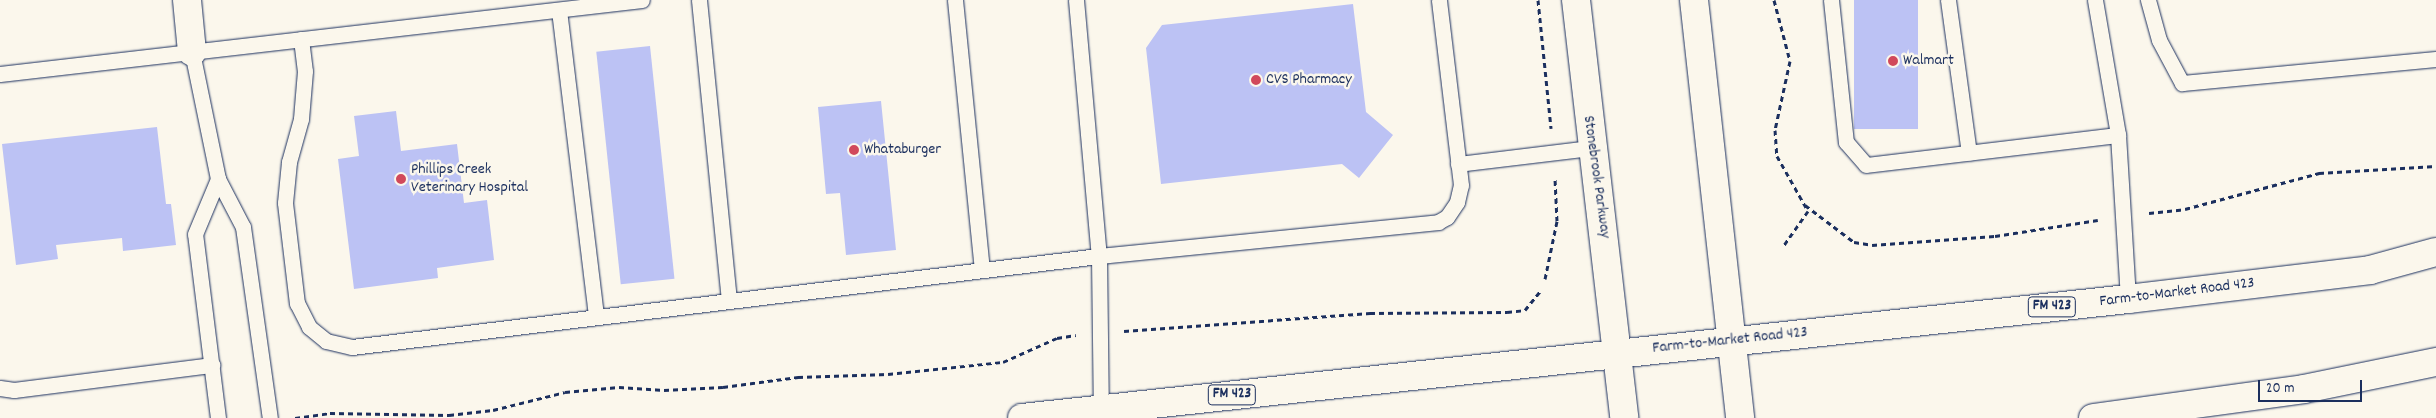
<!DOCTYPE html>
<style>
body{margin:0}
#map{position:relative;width:2436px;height:418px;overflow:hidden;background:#fbf7ec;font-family:Dekko,sans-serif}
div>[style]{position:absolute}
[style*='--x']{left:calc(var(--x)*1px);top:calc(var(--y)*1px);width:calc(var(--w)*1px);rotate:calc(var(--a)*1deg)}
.building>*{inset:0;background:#bcc2f4;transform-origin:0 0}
.path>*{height:3px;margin-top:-1.5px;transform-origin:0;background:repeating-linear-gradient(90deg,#1b2f5e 0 5px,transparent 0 9px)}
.roads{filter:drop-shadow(0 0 1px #1b2f5e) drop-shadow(0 0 1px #1b2f5e)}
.lane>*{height:15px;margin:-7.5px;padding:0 7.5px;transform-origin:7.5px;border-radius:7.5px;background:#fbf7ec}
.street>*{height:28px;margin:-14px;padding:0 14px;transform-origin:14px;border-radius:14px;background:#fbf7ec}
.secondary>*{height:28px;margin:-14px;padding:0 14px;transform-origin:14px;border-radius:14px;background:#fbf7ec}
.primary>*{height:28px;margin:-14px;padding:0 14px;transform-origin:14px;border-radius:14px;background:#fbf7ec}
.dots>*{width:14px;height:14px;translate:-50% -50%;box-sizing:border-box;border:2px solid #fbf7ec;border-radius:50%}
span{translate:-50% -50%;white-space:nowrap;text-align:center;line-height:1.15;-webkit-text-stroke:5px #fbf7ec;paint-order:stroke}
.shield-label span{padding:1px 4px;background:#fbf7ec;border:1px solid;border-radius:4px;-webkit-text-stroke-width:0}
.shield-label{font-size:15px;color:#1b2f5e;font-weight:700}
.poi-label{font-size:16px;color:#1b2f5e}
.left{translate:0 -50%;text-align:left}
.street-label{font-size:16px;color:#1b2f5e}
.scale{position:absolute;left:2258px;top:380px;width:104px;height:22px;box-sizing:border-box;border:2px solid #1b2f5e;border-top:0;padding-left:6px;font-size:15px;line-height:18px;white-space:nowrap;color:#1b2f5e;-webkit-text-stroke:4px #fbf7ec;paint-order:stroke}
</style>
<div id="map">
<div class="building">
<i style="left:1854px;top:0;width:64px;height:129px"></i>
<i style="clip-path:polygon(1353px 4px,1366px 112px,1393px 135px,1359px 178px,1342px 164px,1161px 184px,1146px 48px,1162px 25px)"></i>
<i style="left:650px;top:46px;width:234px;height:54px;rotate:84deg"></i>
<i style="clip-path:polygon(881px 101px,896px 250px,846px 255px,840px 193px,826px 194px,818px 107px)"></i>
<i style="clip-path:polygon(396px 111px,401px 151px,457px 144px,464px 203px,487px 200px,494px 260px,437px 268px,438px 278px,354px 289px,338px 159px,359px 156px,354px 116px)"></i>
<i style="clip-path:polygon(157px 127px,166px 204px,171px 204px,176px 245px,123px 251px,122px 238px,56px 245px,58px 259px,16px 265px,2px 144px)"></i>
</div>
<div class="path">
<i style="--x:1538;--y:0;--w:129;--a:84.2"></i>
<i style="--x:1774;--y:0;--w:63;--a:75.3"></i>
<i style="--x:1790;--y:61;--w:71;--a:102.3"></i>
<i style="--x:1775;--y:130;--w:26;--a:86"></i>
<i style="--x:1777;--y:156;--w:63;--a:60.6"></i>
<i style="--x:1808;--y:211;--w:42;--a:125.2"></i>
<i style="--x:1805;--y:205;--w:61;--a:37.1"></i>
<i style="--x:1854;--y:242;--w:18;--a:9"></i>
<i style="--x:1872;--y:245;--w:123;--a:-4.2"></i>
<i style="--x:1995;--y:236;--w:104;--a:-8.8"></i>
<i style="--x:2149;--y:213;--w:36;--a:-6"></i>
<i style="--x:2185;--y:209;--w:139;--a:-15"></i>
<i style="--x:2319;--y:173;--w:117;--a:-3.4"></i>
<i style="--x:1545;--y:279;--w:59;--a:-78.3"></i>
<i style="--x:1557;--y:221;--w:42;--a:-92.7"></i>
<i style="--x:1124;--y:331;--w:247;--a:-4.2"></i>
<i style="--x:1370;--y:313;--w:137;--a:-0.4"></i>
<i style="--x:1507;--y:312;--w:18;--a:-6"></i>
<i style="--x:1525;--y:310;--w:26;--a:-51"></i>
<i style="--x:295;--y:418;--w:35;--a:-8"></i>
<i style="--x:330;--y:413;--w:119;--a:1"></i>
<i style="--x:449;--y:415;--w:44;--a:-6.5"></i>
<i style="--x:493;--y:410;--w:74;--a:-14"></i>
<i style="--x:565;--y:392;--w:54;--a:-5.3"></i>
<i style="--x:619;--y:387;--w:45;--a:3.8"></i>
<i style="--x:664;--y:390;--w:59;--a:-2.9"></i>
<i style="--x:723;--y:387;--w:76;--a:-7.6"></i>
<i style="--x:798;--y:377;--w:90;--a:-1.9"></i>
<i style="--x:888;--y:374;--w:116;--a:-6"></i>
<i style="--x:1003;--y:362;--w:59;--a:-24"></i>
<i style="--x:1057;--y:338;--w:19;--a:-9"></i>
</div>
<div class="roads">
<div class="lane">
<i style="--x:699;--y:0;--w:302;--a:84.3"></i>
<i style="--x:955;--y:0;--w:271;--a:84.3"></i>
<i style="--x:1076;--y:0;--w:257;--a:84.9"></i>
<i style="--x:1099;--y:256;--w:153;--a:89.3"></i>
<i style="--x:1831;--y:0;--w:143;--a:84"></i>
<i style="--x:1846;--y:142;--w:30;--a:49"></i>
<i style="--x:1866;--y:165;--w:254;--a:-6.8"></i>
<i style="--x:1948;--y:0;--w:154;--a:82.2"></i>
<i style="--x:2095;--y:0;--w:137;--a:80.3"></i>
<i style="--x:2118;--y:135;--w:164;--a:86.5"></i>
<i style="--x:2148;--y:0;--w:41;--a:74.6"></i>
<i style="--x:2159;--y:40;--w:49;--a:61.9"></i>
<i style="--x:2182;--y:83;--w:255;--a:-5.4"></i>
<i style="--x:559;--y:10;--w:309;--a:83.1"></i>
<i style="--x:301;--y:39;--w:32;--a:83"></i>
<i style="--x:305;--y:71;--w:48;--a:94.8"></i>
<i style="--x:301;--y:119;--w:45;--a:105.6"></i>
<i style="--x:289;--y:162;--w:41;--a:95.6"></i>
<i style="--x:285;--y:203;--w:101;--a:83.2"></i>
<i style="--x:297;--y:303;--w:27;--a:63"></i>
<i style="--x:309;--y:327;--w:22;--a:39"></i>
<i style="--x:326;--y:341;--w:27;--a:13"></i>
<i style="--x:352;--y:347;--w:753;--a:-6.95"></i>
<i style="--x:1099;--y:256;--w:341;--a:-5.7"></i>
<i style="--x:1438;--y:222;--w:10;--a:-29"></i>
<i style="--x:1447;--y:217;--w:18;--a:-56"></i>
<i style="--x:1457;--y:202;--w:17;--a:-77"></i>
<i style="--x:1461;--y:185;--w:186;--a:-96.8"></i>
<i style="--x:192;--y:52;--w:130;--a:78.4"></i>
<i style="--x:0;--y:74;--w:646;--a:-6.58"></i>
<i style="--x:1458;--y:164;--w:134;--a:-6.9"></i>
<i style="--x:0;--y:388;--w:14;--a:8"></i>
<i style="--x:14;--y:390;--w:200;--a:-7.2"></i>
<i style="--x:218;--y:418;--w:185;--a:-97.1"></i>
<i style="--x:195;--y:234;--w:60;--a:-67.3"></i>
<i style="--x:218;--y:179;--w:54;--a:62.5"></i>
<i style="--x:243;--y:227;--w:193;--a:82"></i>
</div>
<div class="street">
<i style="--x:187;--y:0;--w:52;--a:84.5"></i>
</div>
<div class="secondary">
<i style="--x:1576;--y:0;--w:421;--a:83.4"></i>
<i style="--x:1694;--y:0;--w:421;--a:83.7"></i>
</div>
<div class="primary">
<i style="--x:1022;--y:418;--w:1112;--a:-6.14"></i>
<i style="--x:2128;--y:299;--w:244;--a:-6.8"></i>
<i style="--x:2370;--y:270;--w:68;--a:-15.3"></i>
<i style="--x:2093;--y:418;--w:213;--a:-7.8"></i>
<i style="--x:2304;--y:389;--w:135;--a:-11.6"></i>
</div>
</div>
<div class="dots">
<i style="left:1893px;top:61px;background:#d1495b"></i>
<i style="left:1256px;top:80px;background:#d1495b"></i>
<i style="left:854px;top:150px;background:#d1495b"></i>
<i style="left:401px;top:179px;background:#d1495b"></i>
</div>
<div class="shield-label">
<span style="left:2052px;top:307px">FM 423</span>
<span style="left:1232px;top:395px">FM 423</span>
</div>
<div class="poi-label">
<span class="left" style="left:1903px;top:61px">Walmart</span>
<span class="left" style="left:1266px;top:80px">CVS Pharmacy</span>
<span class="left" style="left:864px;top:150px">Whataburger</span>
<span class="left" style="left:411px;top:179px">Phillips Creek<br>Veterinary Hospital</span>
</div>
<div class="street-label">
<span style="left:1596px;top:177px;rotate:82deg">Stonebrook Parkway</span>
<span style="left:2177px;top:293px;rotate:-7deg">Farm-to-Market Road 423</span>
<span style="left:1730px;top:341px;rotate:-6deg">Farm-to-Market Road 423</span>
</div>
<div class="scale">20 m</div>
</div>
